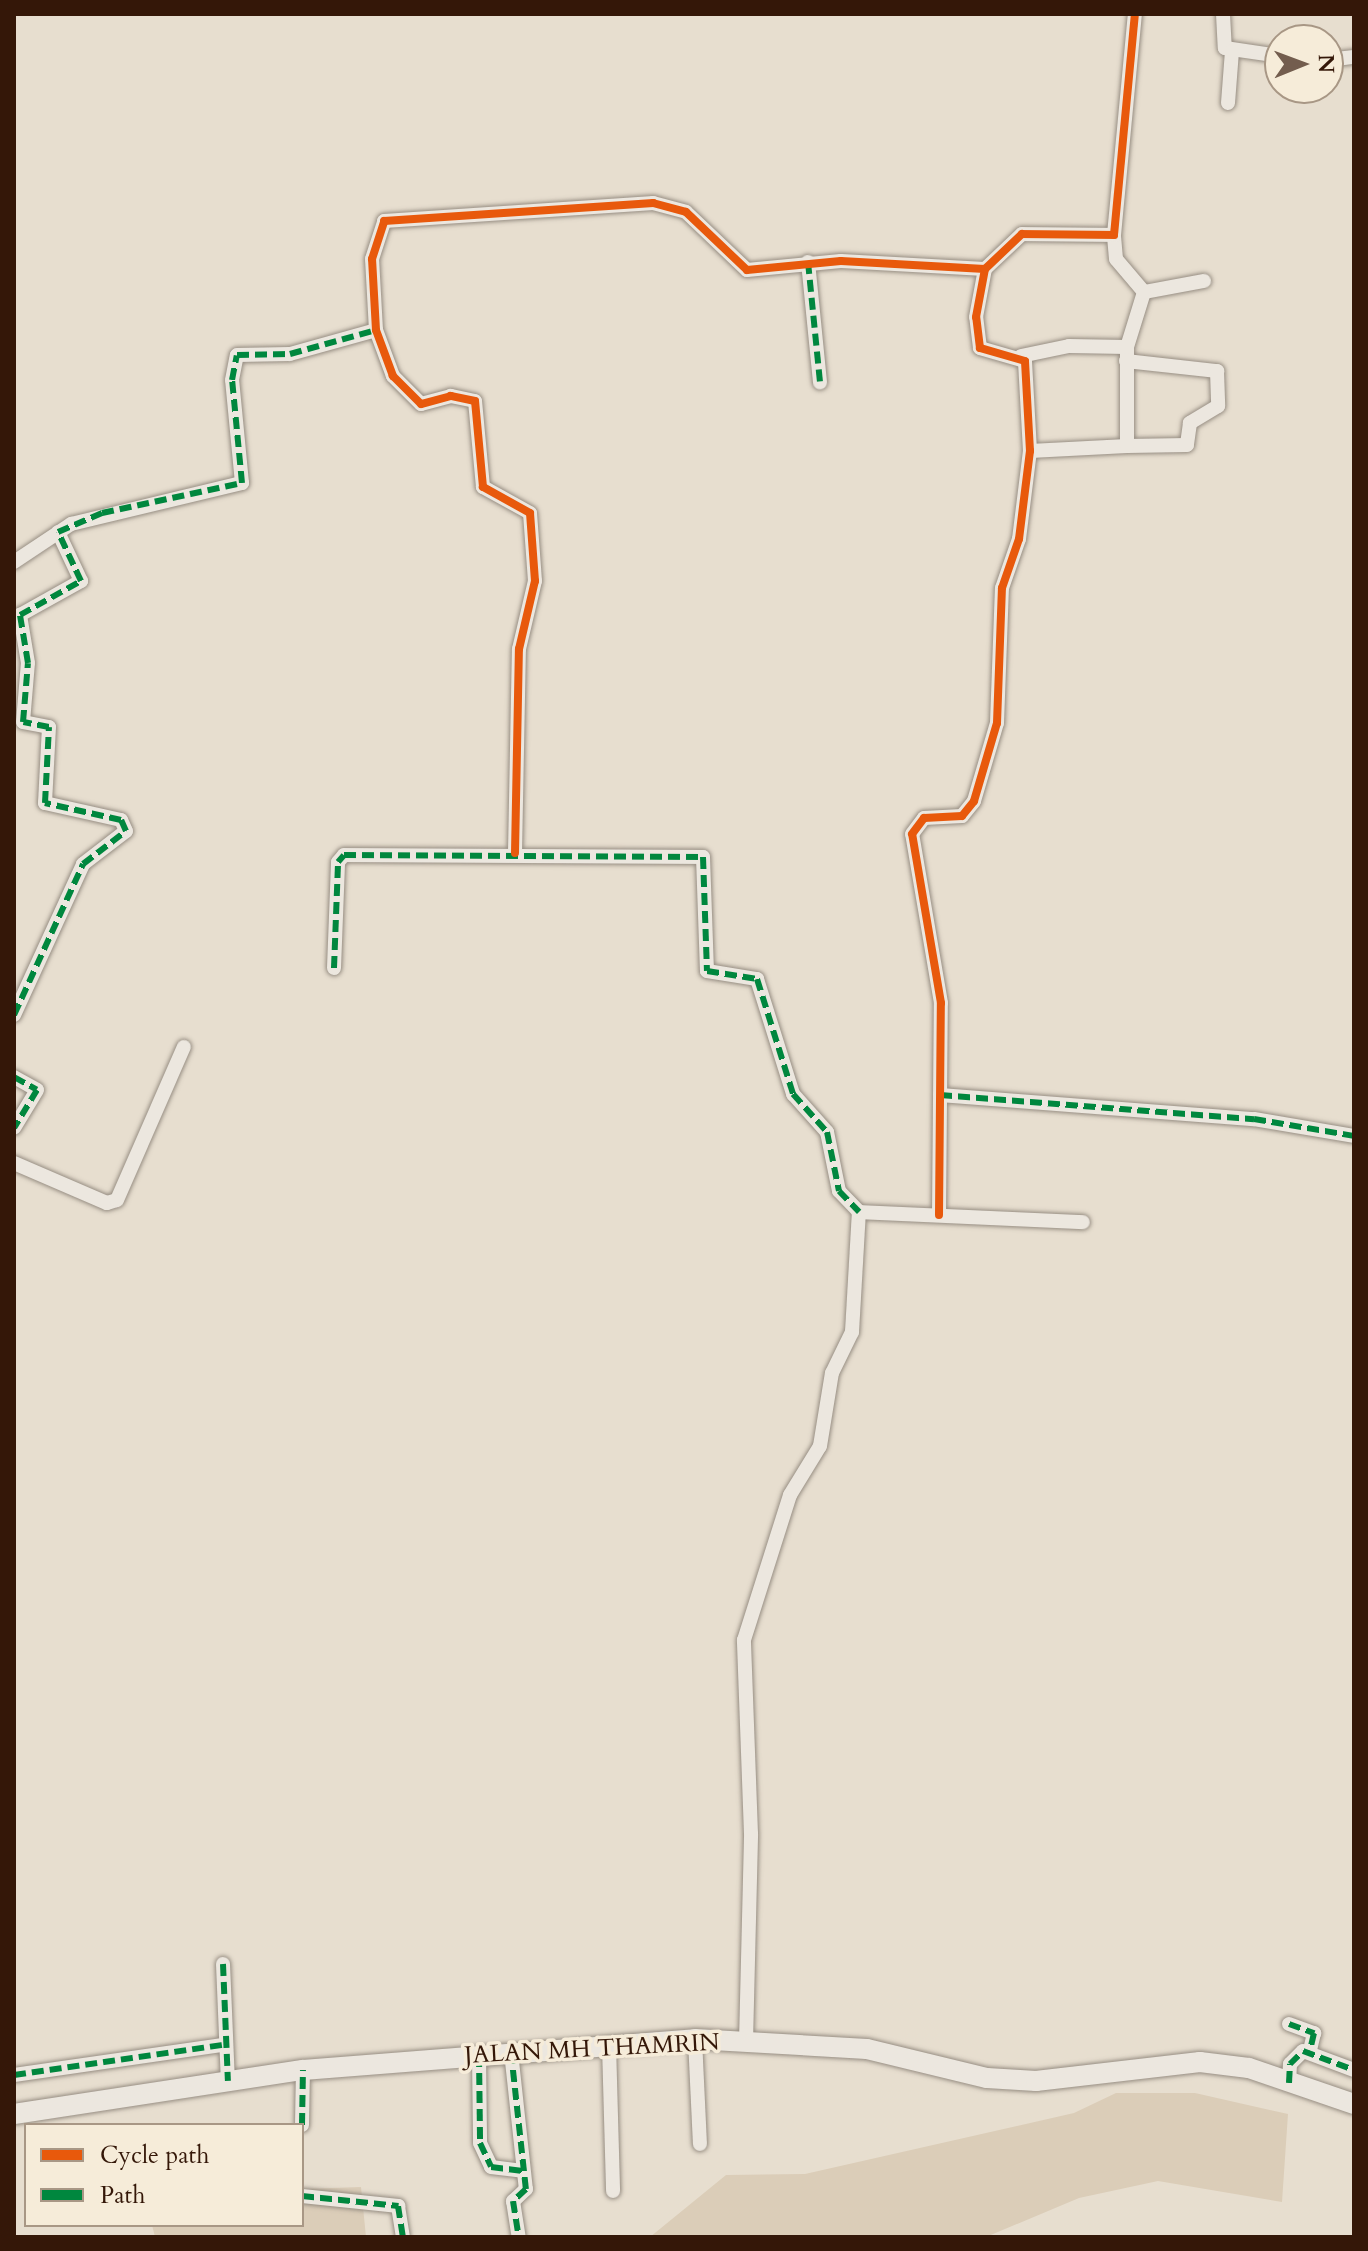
<!DOCTYPE html>
<style>
body{margin:0}
#map{position:relative;width:1368px;height:2251px;overflow:hidden;background:#e7decf;font-family:Cardo,serif}
div>[style]{position:absolute}
[style*='--x']{left:calc(var(--x)*1px);top:calc(var(--y)*1px);width:calc(var(--w)*1px);rotate:calc(var(--a)*1deg)}
.green>*{inset:0;background:#dbcdb8}
.roads{filter:drop-shadow(0 0 2px #978e83) drop-shadow(0 0 2px #978e83)}
.street>*{height:14px;margin:-7px;padding:0 7px;transform-origin:7px;border-radius:7px;background:#ece7df}
.secondary>*{height:20px;margin:-10px;padding:0 10px;transform-origin:10px;border-radius:10px;background:#ece7df}
.quiet>*{height:6px;margin-top:-3px;transform-origin:0;background:repeating-linear-gradient(90deg,#00873e 0 12px,transparent 0 18px)}
.cycleway>*{height:8px;margin:-4px;padding:0 4px;transform-origin:4px;border-radius:4px;background:#e8590c}
span{translate:-50% -50%;white-space:nowrap;text-align:center;line-height:1.15;-webkit-text-stroke:7px #f6ecd9;paint-order:stroke}
.street-label{font-size:24px;color:#341708}
.frame{position:absolute;inset:0;border:16px solid #341708;pointer-events:none}
.legend{position:absolute;left:24px;top:2123px;width:280px;height:104px;box-sizing:border-box;background:#f6ecd9;border:2px solid #a89785;margin:0;padding:10px 14px;list-style:none;font-size:24px;color:#341708}
.legend li{display:flex;align-items:center;gap:16px;height:40px}
.legend b{width:40px;border:2px solid #a89785}
.north{position:absolute;left:1264px;top:24px;width:80px;height:80px;box-sizing:border-box;background:#f6ecd9;border:2px solid #a89785;border-radius:50%;rotate:89deg;font-size:22px;font-weight:700;line-height:32px;text-align:center;color:#341708}
.north::after{content:'';display:block;margin:auto;width:28px;height:36px;background:#735d4e;clip-path:polygon(50% 0,100% 100%,50% 72%,0 100%)}
</style>
<div id="map">
<div class="green">
<i style="clip-path:polygon(1116px 2093px,1195px 2093px,1288px 2114px,1282px 2202px,1158px 2181px,1079px 2198px,986px 2237px,650px 2237px,726px 2175px,805px 2174px,1074px 2113px)"></i>
<i style="clip-path:polygon(361px 2187px,366px 2237px,155px 2237px,152px 2225px,302px 2225px,302px 2189px)"></i>
</div>
<div class="roads">
<div class="street">
<i style="--x:1223;--y:14;--w:34;--a:87"></i>
<i style="--x:1225;--y:48;--w:56;--a:8.3"></i>
<i style="--x:1328;--y:60;--w:26;--a:-7"></i>
<i style="--x:1228;--y:103;--w:52;--a:-85.6"></i>
<i style="--x:808;--y:262;--w:121;--a:84.3"></i>
<i style="--x:1144;--y:292;--w:61;--a:-10.4"></i>
<i style="--x:1021;--y:356;--w:49;--a:-11.8"></i>
<i style="--x:1069;--y:346;--w:58;--a:1"></i>
<i style="--x:1126;--y:361;--w:92;--a:6.3"></i>
<i style="--x:1217;--y:371;--w:35;--a:88"></i>
<i style="--x:1218;--y:406;--w:33;--a:149"></i>
<i style="--x:1190;--y:423;--w:22;--a:98"></i>
<i style="--x:1187;--y:445;--w:60;--a:179"></i>
<i style="--x:1030;--y:451;--w:97;--a:-3"></i>
<i style="--x:1127;--y:446;--w:99;--a:-90"></i>
<i style="--x:1127;--y:347;--w:58;--a:-72.8"></i>
<i style="--x:1144;--y:292;--w:43;--a:-130.3"></i>
<i style="--x:1116;--y:259;--w:24;--a:-95"></i>
<i style="--x:14;--y:562;--w:69;--a:-33.7"></i>
<i style="--x:71;--y:524;--w:176;--a:-13.5"></i>
<i style="--x:242;--y:483;--w:103;--a:-95.5"></i>
<i style="--x:232;--y:380;--w:25;--a:-79"></i>
<i style="--x:237;--y:355;--w:53;--a:-1.1"></i>
<i style="--x:290;--y:354;--w:89;--a:-15.6"></i>
<i style="--x:515;--y:853;--w:204;--a:-88.9"></i>
<i style="--x:519;--y:649;--w:70;--a:-76.8"></i>
<i style="--x:535;--y:581;--w:68;--a:-94.2"></i>
<i style="--x:530;--y:513;--w:54;--a:-151"></i>
<i style="--x:483;--y:487;--w:86;--a:-95.3"></i>
<i style="--x:475;--y:401;--w:25;--a:-168"></i>
<i style="--x:451;--y:396;--w:31;--a:165"></i>
<i style="--x:421;--y:404;--w:40;--a:-135"></i>
<i style="--x:393;--y:376;--w:49;--a:-110.3"></i>
<i style="--x:376;--y:330;--w:71;--a:-93.2"></i>
<i style="--x:372;--y:259;--w:40;--a:-72"></i>
<i style="--x:384;--y:221;--w:270;--a:-3.8"></i>
<i style="--x:653;--y:203;--w:34;--a:15"></i>
<i style="--x:686;--y:212;--w:84;--a:43.6"></i>
<i style="--x:747;--y:270;--w:94;--a:-5.5"></i>
<i style="--x:841;--y:261;--w:144;--a:3.2"></i>
<i style="--x:334;--y:968;--w:106;--a:-87.8"></i>
<i style="--x:338;--y:862;--w:9;--a:-49"></i>
<i style="--x:344;--y:855;--w:359;--a:0.3"></i>
<i style="--x:703;--y:857;--w:114;--a:88"></i>
<i style="--x:707;--y:971;--w:51;--a:9.1"></i>
<i style="--x:757;--y:979;--w:121;--a:72.6"></i>
<i style="--x:793;--y:1094;--w:51;--a:48.2"></i>
<i style="--x:827;--y:1132;--w:60;--a:78.5"></i>
<i style="--x:839;--y:1191;--w:29;--a:46"></i>
<i style="--x:14;--y:1015;--w:166;--a:-65.4"></i>
<i style="--x:83;--y:864;--w:54;--a:-37.5"></i>
<i style="--x:126;--y:831;--w:12;--a:-114"></i>
<i style="--x:121;--y:820;--w:78;--a:-167.4"></i>
<i style="--x:45;--y:803;--w:76;--a:-87"></i>
<i style="--x:49;--y:727;--w:26;--a:-169"></i>
<i style="--x:23;--y:722;--w:59;--a:-85.2"></i>
<i style="--x:28;--y:663;--w:49;--a:-99.5"></i>
<i style="--x:20;--y:615;--w:70;--a:-29.1"></i>
<i style="--x:81;--y:581;--w:54;--a:-115.1"></i>
<i style="--x:14;--y:1077;--w:26;--a:29"></i>
<i style="--x:37;--y:1090;--w:44;--a:121.2"></i>
<i style="--x:940;--y:1095;--w:315;--a:4.4"></i>
<i style="--x:1254;--y:1119;--w:101;--a:9.6"></i>
<i style="--x:14;--y:1163;--w:101;--a:23.3"></i>
<i style="--x:107;--y:1203;--w:10;--a:-17"></i>
<i style="--x:117;--y:1200;--w:167;--a:-66.4"></i>
<i style="--x:939;--y:1215;--w:212;--a:-89.5"></i>
<i style="--x:941;--y:1003;--w:171;--a:-99.7"></i>
<i style="--x:912;--y:834;--w:20;--a:-53"></i>
<i style="--x:924;--y:818;--w:38;--a:-3"></i>
<i style="--x:962;--y:816;--w:19;--a:-51"></i>
<i style="--x:974;--y:801;--w:81;--a:-73.6"></i>
<i style="--x:997;--y:723;--w:135;--a:-87.9"></i>
<i style="--x:1002;--y:588;--w:52;--a:-70.9"></i>
<i style="--x:1019;--y:539;--w:89;--a:-82.9"></i>
<i style="--x:1030;--y:451;--w:90;--a:-93.2"></i>
<i style="--x:1025;--y:361;--w:47;--a:-163.9"></i>
<i style="--x:980;--y:348;--w:31;--a:-97"></i>
<i style="--x:976;--y:317;--w:49;--a:-79.4"></i>
<i style="--x:985;--y:269;--w:51;--a:-43.4"></i>
<i style="--x:1022;--y:234;--w:92;--a:0.6"></i>
<i style="--x:1114;--y:235;--w:222;--a:-84.6"></i>
<i style="--x:223;--y:1964;--w:117;--a:87.6"></i>
<i style="--x:1289;--y:2024;--w:27;--a:20"></i>
<i style="--x:1314;--y:2033;--w:18;--a:103"></i>
<i style="--x:695;--y:2039;--w:105;--a:87.3"></i>
<i style="--x:746;--y:2042;--w:208;--a:-88.6"></i>
<i style="--x:751;--y:1834;--w:194;--a:-92.1"></i>
<i style="--x:744;--y:1640;--w:152;--a:-72.4"></i>
<i style="--x:790;--y:1495;--w:57;--a:-58.5"></i>
<i style="--x:820;--y:1446;--w:74;--a:-80.7"></i>
<i style="--x:832;--y:1373;--w:46;--a:-64"></i>
<i style="--x:852;--y:1332;--w:120;--a:-86.7"></i>
<i style="--x:859;--y:1212;--w:224;--a:2.6"></i>
<i style="--x:609;--y:2045;--w:146;--a:88.4"></i>
<i style="--x:511;--y:2052;--w:138;--a:83.8"></i>
<i style="--x:526;--y:2189;--w:18;--a:137"></i>
<i style="--x:513;--y:2201;--w:36;--a:81"></i>
<i style="--x:479;--y:2055;--w:88;--a:89.3"></i>
<i style="--x:480;--y:2143;--w:26;--a:65"></i>
<i style="--x:491;--y:2167;--w:32;--a:7"></i>
<i style="--x:14;--y:2075;--w:211;--a:-8.2"></i>
<i style="--x:1289;--y:2083;--w:19;--a:-87"></i>
<i style="--x:1290;--y:2064;--w:18;--a:-45"></i>
<i style="--x:1303;--y:2051;--w:54;--a:20.4"></i>
<i style="--x:302;--y:2125;--w:55;--a:-89"></i>
<i style="--x:302;--y:2196;--w:97;--a:5.9"></i>
<i style="--x:398;--y:2206;--w:31;--a:81"></i>
</div>
<div class="secondary">
<i style="--x:14;--y:2114;--w:292;--a:-8.7"></i>
<i style="--x:303;--y:2070;--w:393;--a:-4.5"></i>
<i style="--x:695;--y:2039;--w:172;--a:3.3"></i>
<i style="--x:867;--y:2049;--w:123;--a:13.6"></i>
<i style="--x:987;--y:2078;--w:49;--a:3.5"></i>
<i style="--x:1036;--y:2081;--w:165;--a:-6.6"></i>
<i style="--x:1200;--y:2062;--w:49;--a:7"></i>
<i style="--x:1249;--y:2068;--w:111;--a:18.9"></i>
</div>
</div>
<div class="quiet">
<i style="--x:808;--y:262;--w:121;--a:84.3"></i>
<i style="--x:334;--y:968;--w:106;--a:-87.8"></i>
<i style="--x:338;--y:862;--w:9;--a:-49"></i>
<i style="--x:344;--y:855;--w:359;--a:0.3"></i>
<i style="--x:703;--y:857;--w:114;--a:88"></i>
<i style="--x:707;--y:971;--w:51;--a:9.1"></i>
<i style="--x:757;--y:979;--w:121;--a:72.6"></i>
<i style="--x:793;--y:1094;--w:51;--a:48.2"></i>
<i style="--x:827;--y:1132;--w:60;--a:78.5"></i>
<i style="--x:839;--y:1191;--w:29;--a:46"></i>
<i style="--x:14;--y:1015;--w:166;--a:-65.4"></i>
<i style="--x:83;--y:864;--w:54;--a:-37.5"></i>
<i style="--x:126;--y:831;--w:12;--a:-114"></i>
<i style="--x:121;--y:820;--w:78;--a:-167.4"></i>
<i style="--x:45;--y:803;--w:76;--a:-87"></i>
<i style="--x:49;--y:727;--w:26;--a:-169"></i>
<i style="--x:23;--y:722;--w:59;--a:-85.2"></i>
<i style="--x:28;--y:663;--w:49;--a:-99.5"></i>
<i style="--x:20;--y:615;--w:70;--a:-29.1"></i>
<i style="--x:81;--y:581;--w:54;--a:-115.1"></i>
<i style="--x:58;--y:532;--w:48;--a:-23.4"></i>
<i style="--x:102;--y:513;--w:143;--a:-12.1"></i>
<i style="--x:242;--y:483;--w:103;--a:-95.5"></i>
<i style="--x:232;--y:380;--w:25;--a:-79"></i>
<i style="--x:237;--y:355;--w:53;--a:-1.1"></i>
<i style="--x:290;--y:354;--w:89;--a:-15.6"></i>
<i style="--x:14;--y:1077;--w:26;--a:29"></i>
<i style="--x:37;--y:1090;--w:44;--a:121.2"></i>
<i style="--x:940;--y:1095;--w:315;--a:4.4"></i>
<i style="--x:1254;--y:1119;--w:101;--a:9.6"></i>
<i style="--x:223;--y:1964;--w:117;--a:87.6"></i>
<i style="--x:1289;--y:2024;--w:27;--a:20"></i>
<i style="--x:1314;--y:2033;--w:18;--a:103"></i>
<i style="--x:511;--y:2052;--w:138;--a:83.8"></i>
<i style="--x:526;--y:2189;--w:18;--a:137"></i>
<i style="--x:513;--y:2201;--w:36;--a:81"></i>
<i style="--x:479;--y:2055;--w:88;--a:89.3"></i>
<i style="--x:480;--y:2143;--w:26;--a:65"></i>
<i style="--x:491;--y:2167;--w:32;--a:7"></i>
<i style="--x:14;--y:2075;--w:211;--a:-8.2"></i>
<i style="--x:1289;--y:2083;--w:19;--a:-87"></i>
<i style="--x:1290;--y:2064;--w:18;--a:-45"></i>
<i style="--x:1303;--y:2051;--w:54;--a:20.4"></i>
<i style="--x:302;--y:2125;--w:55;--a:-89"></i>
<i style="--x:302;--y:2196;--w:97;--a:5.9"></i>
<i style="--x:398;--y:2206;--w:31;--a:81"></i>
</div>
<div class="cycleway">
<i style="--x:515;--y:853;--w:204;--a:-88.9"></i>
<i style="--x:519;--y:649;--w:70;--a:-76.8"></i>
<i style="--x:535;--y:581;--w:68;--a:-94.2"></i>
<i style="--x:530;--y:513;--w:54;--a:-151"></i>
<i style="--x:483;--y:487;--w:86;--a:-95.3"></i>
<i style="--x:475;--y:401;--w:25;--a:-168"></i>
<i style="--x:451;--y:396;--w:31;--a:165"></i>
<i style="--x:421;--y:404;--w:40;--a:-135"></i>
<i style="--x:393;--y:376;--w:49;--a:-110.3"></i>
<i style="--x:376;--y:330;--w:71;--a:-93.2"></i>
<i style="--x:372;--y:259;--w:40;--a:-72"></i>
<i style="--x:384;--y:221;--w:270;--a:-3.8"></i>
<i style="--x:653;--y:203;--w:34;--a:15"></i>
<i style="--x:686;--y:212;--w:84;--a:43.6"></i>
<i style="--x:747;--y:270;--w:94;--a:-5.5"></i>
<i style="--x:841;--y:261;--w:144;--a:3.2"></i>
<i style="--x:939;--y:1215;--w:212;--a:-89.5"></i>
<i style="--x:941;--y:1003;--w:171;--a:-99.7"></i>
<i style="--x:912;--y:834;--w:20;--a:-53"></i>
<i style="--x:924;--y:818;--w:38;--a:-3"></i>
<i style="--x:962;--y:816;--w:19;--a:-51"></i>
<i style="--x:974;--y:801;--w:81;--a:-73.6"></i>
<i style="--x:997;--y:723;--w:135;--a:-87.9"></i>
<i style="--x:1002;--y:588;--w:52;--a:-70.9"></i>
<i style="--x:1019;--y:539;--w:89;--a:-82.9"></i>
<i style="--x:1030;--y:451;--w:90;--a:-93.2"></i>
<i style="--x:1025;--y:361;--w:47;--a:-163.9"></i>
<i style="--x:980;--y:348;--w:31;--a:-97"></i>
<i style="--x:976;--y:317;--w:49;--a:-79.4"></i>
<i style="--x:985;--y:269;--w:51;--a:-43.4"></i>
<i style="--x:1022;--y:234;--w:92;--a:0.6"></i>
<i style="--x:1114;--y:235;--w:222;--a:-84.6"></i>
</div>
<div class="street-label">
<span style="left:592px;top:2049px;rotate:-3deg">JALAN MH THAMRIN</span>
</div>
<div class="frame"></div>
<ul class="legend">
<li><b style="height:10px;background:#e8590c"></b>Cycle path</li>
<li><b style="height:10px;background:#00873e"></b>Path</li>
</ul>
<div class="north">N</div>
</div>
